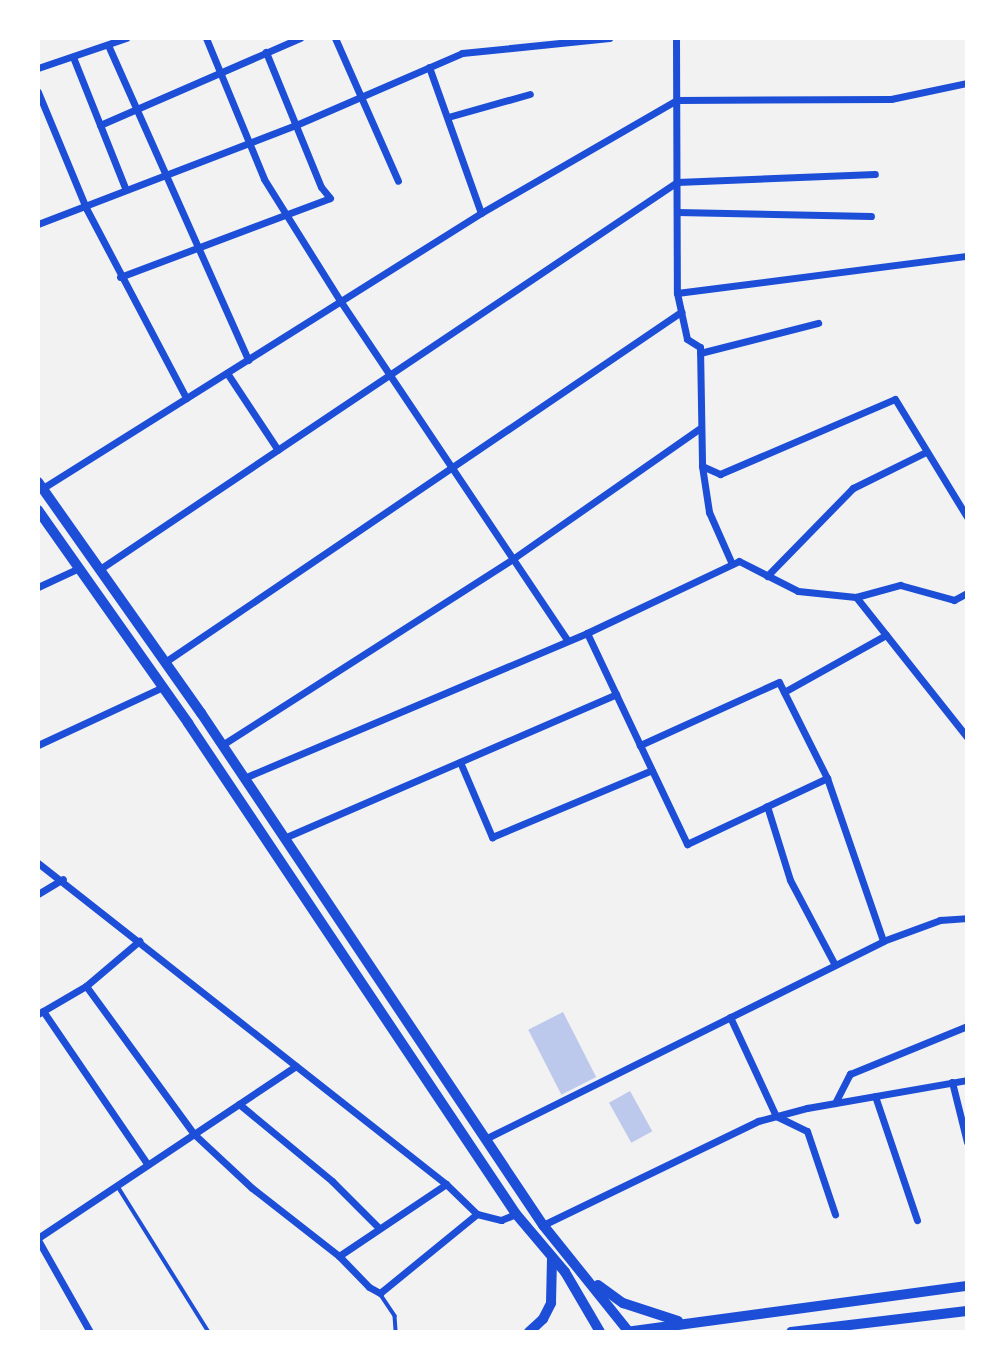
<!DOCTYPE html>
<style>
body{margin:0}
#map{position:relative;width:1005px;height:1370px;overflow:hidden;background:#f2f2f2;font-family:Barlow,sans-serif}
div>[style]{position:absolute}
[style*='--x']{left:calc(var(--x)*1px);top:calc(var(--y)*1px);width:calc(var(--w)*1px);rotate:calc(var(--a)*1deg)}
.building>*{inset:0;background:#bdc9ec;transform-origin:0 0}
.service>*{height:3.5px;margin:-1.75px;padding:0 1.75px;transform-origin:1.75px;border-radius:1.75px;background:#1d4ed8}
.minor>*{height:7px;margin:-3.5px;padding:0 3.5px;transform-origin:3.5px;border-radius:3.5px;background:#1d4ed8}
.secondary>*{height:10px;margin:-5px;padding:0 5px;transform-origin:5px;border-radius:5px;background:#1d4ed8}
span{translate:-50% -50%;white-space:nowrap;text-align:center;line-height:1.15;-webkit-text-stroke:7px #fff;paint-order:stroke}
.frame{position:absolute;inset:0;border:40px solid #fff;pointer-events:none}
</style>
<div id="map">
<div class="building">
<i style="left:563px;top:1012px;width:73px;height:39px;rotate:63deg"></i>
<i style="left:630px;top:1091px;width:46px;height:24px;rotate:61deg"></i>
</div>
<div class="service">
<i style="--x:117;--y:1185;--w:173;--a:58"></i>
<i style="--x:381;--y:1295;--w:25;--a:56"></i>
<i style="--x:395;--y:1316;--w:16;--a:86"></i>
</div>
<div class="minor">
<i style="--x:206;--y:38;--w:152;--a:67.6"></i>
<i style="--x:264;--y:179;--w:145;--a:58"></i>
<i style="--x:341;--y:302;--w:407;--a:56.2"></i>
<i style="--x:335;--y:38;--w:156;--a:66.2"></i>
<i style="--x:676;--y:38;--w:255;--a:89.8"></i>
<i style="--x:677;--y:293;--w:47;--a:77.7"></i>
<i style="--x:687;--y:339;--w:15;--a:32"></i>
<i style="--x:700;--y:347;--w:119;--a:89"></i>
<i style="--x:702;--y:466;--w:20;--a:24"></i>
<i style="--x:720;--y:474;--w:190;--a:-23.2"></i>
<i style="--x:895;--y:399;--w:138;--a:58.6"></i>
<i style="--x:108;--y:45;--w:345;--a:66"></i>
<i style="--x:73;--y:57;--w:143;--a:68.3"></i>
<i style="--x:429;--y:67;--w:155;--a:70.4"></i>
<i style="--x:38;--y:68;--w:93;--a:-18.8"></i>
<i style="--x:38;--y:92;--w:126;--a:67.5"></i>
<i style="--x:86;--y:208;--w:215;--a:62.2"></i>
<i style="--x:448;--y:117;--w:85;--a:-15.7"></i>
<i style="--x:100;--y:125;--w:218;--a:-23.5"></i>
<i style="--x:677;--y:212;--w:194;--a:1.2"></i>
<i style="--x:38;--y:224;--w:276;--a:-21"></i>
<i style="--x:296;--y:125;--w:181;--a:-23.4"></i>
<i style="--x:462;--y:53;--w:148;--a:-5.8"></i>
<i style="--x:120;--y:277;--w:224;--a:-20.6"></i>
<i style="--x:330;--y:198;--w:14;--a:-129"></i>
<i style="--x:321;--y:187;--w:146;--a:-112.2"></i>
<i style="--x:677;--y:293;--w:292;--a:-7.3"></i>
<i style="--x:700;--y:353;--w:122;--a:-14.3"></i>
<i style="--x:227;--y:373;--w:92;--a:56.5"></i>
<i style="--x:702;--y:466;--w:47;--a:81.3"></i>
<i style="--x:709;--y:512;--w:57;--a:66.1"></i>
<i style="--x:43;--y:488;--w:517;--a:-32.12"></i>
<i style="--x:481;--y:213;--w:226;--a:-30"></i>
<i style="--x:677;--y:100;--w:214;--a:-0.3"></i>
<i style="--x:891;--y:99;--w:78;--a:-11.9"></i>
<i style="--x:100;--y:569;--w:695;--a:-33.85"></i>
<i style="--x:677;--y:182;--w:198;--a:-2.3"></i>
<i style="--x:767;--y:576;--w:123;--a:-45.7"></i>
<i style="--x:853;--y:488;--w:81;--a:-26.3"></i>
<i style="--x:38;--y:587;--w:45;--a:-24.9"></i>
<i style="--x:856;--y:597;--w:46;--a:-15.3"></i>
<i style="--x:900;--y:585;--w:56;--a:15.5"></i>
<i style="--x:954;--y:600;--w:15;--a:-28"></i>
<i style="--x:587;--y:633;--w:124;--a:64.7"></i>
<i style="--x:640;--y:745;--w:110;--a:64.6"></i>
<i style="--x:687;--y:844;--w:155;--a:-25.2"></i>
<i style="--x:827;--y:778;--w:107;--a:-116.6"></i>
<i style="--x:779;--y:682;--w:153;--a:155.6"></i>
<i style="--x:165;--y:662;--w:624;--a:-34.15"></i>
<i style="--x:784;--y:692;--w:117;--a:-29.2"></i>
<i style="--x:38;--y:745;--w:138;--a:-24.9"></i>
<i style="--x:222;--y:745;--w:347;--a:-32.6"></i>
<i style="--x:514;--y:558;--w:226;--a:-34.9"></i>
<i style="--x:460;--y:762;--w:82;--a:66.9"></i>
<i style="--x:492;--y:837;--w:173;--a:-22.7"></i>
<i style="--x:244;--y:778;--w:372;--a:-22.9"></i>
<i style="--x:587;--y:633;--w:168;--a:-25.3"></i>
<i style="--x:739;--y:561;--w:66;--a:27"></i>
<i style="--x:798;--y:591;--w:58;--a:5.9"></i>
<i style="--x:856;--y:597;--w:179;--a:51.6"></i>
<i style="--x:827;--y:778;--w:172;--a:71"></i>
<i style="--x:767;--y:806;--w:77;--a:72.7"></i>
<i style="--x:790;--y:880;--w:96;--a:62.1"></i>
<i style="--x:284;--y:838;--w:362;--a:-23.4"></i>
<i style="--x:38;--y:863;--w:519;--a:38.19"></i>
<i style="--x:446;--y:1184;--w:43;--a:44.1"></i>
<i style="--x:477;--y:1214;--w:25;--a:14"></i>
<i style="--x:501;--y:1220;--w:16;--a:-22"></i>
<i style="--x:38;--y:894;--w:29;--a:-31"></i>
<i style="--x:86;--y:986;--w:183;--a:53.9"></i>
<i style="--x:194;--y:1134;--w:79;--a:43"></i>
<i style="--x:252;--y:1188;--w:110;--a:38"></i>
<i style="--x:339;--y:1256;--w:43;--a:45.9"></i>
<i style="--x:369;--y:1287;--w:13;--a:29"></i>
<i style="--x:380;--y:1293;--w:125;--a:-39.2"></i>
<i style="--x:43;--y:1011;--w:186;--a:55.7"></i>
<i style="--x:38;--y:1014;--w:56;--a:-30.3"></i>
<i style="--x:86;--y:986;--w:70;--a:-40.3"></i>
<i style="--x:730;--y:1017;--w:109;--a:65.1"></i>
<i style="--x:776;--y:1116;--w:34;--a:26"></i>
<i style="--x:807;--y:1131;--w:88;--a:71.4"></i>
<i style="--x:952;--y:1082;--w:62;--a:76"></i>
<i style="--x:875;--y:1096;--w:131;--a:71.3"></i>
<i style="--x:835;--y:1103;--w:33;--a:-63"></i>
<i style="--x:850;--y:1074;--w:126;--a:-22.3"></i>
<i style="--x:239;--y:1104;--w:121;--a:39.6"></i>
<i style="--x:332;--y:1181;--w:65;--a:45"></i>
<i style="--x:485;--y:1139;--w:445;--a:-26.4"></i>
<i style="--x:883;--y:941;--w:61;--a:-20.2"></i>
<i style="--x:940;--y:920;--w:27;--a:-4"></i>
<i style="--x:543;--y:1225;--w:239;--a:-25.8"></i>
<i style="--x:758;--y:1121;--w:51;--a:-14.9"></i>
<i style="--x:807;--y:1108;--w:162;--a:-9.9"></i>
<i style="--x:38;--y:1238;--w:310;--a:-33.7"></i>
<i style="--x:38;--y:1240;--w:106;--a:60.5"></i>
<i style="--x:339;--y:1256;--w:129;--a:-33.9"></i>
</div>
<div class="secondary">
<i style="--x:38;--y:482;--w:283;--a:54.8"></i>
<i style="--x:201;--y:713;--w:616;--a:56.26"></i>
<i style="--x:543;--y:1225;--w:137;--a:51.2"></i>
<i style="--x:38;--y:510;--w:261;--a:54.8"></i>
<i style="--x:188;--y:723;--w:590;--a:56.26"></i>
<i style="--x:516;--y:1214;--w:76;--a:49.8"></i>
<i style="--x:565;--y:1272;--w:69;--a:59.7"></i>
<i style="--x:598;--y:1285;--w:31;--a:36"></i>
<i style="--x:623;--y:1303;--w:58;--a:18.1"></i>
<i style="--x:529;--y:1332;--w:19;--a:-43"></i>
<i style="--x:543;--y:1319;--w:18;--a:-63"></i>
<i style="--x:551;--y:1303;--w:44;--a:-88.7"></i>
<i style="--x:626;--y:1332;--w:344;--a:-7.7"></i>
<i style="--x:791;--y:1332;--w:177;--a:-6.8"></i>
</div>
<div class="frame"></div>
</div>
